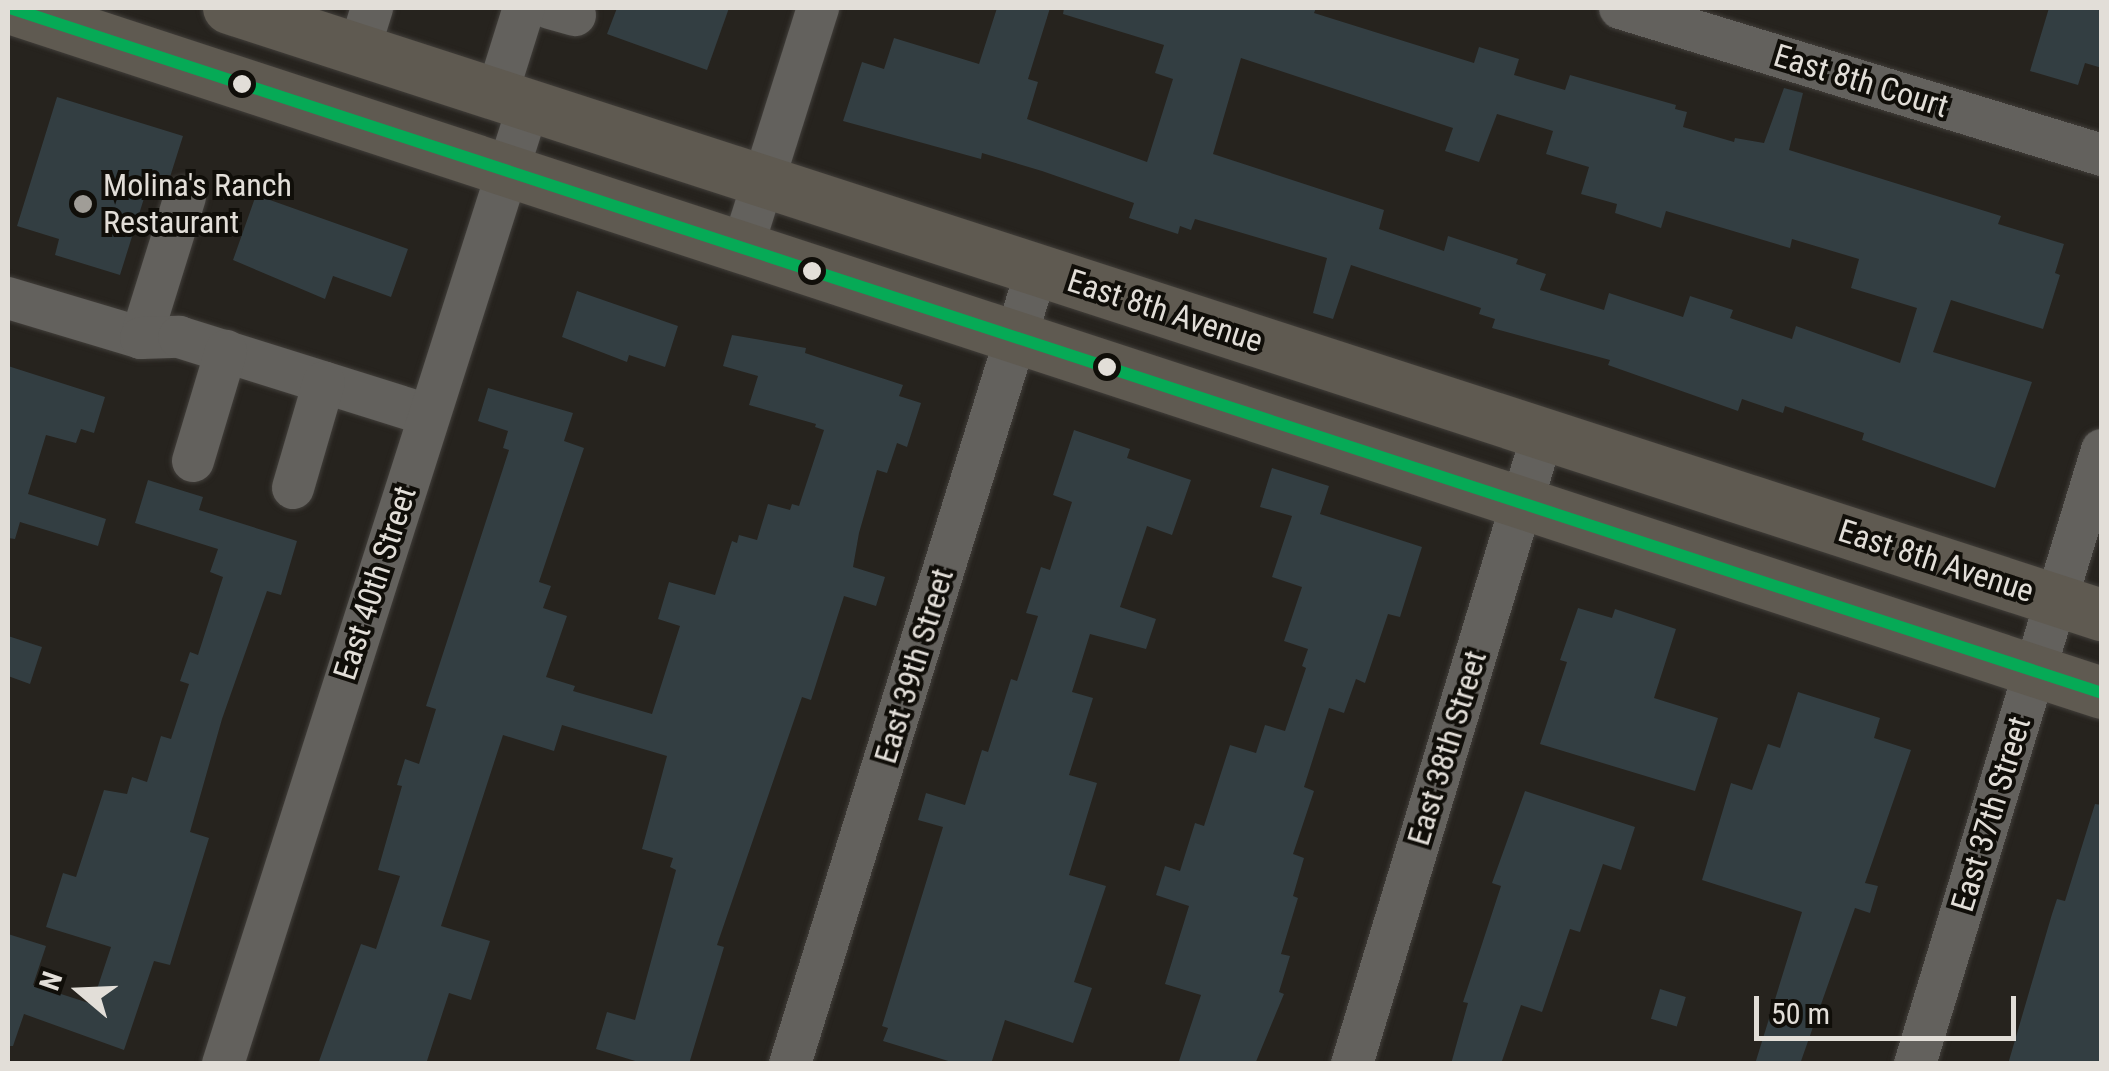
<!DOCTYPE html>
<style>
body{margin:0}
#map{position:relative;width:2109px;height:1071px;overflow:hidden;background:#26231e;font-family:"Roboto Condensed",sans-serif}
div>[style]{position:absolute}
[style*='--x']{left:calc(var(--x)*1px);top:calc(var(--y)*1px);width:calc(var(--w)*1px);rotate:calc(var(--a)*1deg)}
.building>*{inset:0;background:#333e42;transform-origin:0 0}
.roads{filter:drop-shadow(0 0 2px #413e3a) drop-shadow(0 0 2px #413e3a)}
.minor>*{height:42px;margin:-21px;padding:0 21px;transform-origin:21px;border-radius:21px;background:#63615d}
.major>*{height:52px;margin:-26px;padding:0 26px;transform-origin:26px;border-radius:26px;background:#5f5a51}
.bus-1>*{height:12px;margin:-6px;padding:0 6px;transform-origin:6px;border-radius:6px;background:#06aa56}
.dots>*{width:28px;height:28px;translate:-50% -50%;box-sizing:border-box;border:5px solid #100e09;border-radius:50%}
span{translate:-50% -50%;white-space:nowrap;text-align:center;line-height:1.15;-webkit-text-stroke:8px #100e09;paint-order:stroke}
.street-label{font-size:32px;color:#e2ded8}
.poi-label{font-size:32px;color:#e2ded8}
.left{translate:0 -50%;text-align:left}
.frame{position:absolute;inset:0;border:10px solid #e2ded8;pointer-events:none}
.north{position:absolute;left:30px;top:941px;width:100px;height:100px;-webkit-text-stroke:8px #100e09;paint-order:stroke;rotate:289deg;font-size:28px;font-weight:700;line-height:40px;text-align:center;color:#e2ded8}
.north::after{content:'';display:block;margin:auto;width:35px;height:45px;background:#e2ded8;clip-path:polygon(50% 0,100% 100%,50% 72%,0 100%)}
.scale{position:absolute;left:1754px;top:996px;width:262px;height:45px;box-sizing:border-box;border:5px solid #e2ded8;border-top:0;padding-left:12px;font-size:30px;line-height:35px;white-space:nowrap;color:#e2ded8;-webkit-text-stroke:8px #100e09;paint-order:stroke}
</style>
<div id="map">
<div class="building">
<i style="clip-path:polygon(617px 8px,729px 8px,707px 70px,607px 34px)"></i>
<i style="clip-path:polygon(evenodd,997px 8px,1050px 8px,1028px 79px,1038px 82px,1027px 119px,1147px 162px,1173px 79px,1155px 73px,1164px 45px,1063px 14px,1064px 8px,1316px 8px,1314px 13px,1474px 63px,1479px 47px,1519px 59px,1514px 75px,1565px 90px,1570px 75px,1676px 105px,1675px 109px,1687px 112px,1683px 127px,1734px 142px,1735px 138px,1764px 143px,1784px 88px,1803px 93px,1789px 150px,2001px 216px,1998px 224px,2064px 244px,2055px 273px,2060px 275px,2043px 329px,1951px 300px,1933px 352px,2032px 382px,1995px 488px,1862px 440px,1864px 433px,1785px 406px,1783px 413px,1742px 399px,1738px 411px,1608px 365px,1610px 360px,1492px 328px,1495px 319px,1479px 314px,1481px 308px,1351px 265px,1333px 319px,1313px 313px,1327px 258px,1195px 219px,1191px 230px,1180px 226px,1178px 234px,1129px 218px,1134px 203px,1042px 171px,982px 153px,981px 159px,843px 121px,862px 62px,884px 69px,894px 38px,979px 64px,997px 8px,1241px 58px,1453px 128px,1445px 151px,1479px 162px,1497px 114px,1553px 131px,1546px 154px,1589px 167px,1581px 194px,1617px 204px,1615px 213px,1661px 228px,1666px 211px,1790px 248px,1792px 239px,1859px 259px,1851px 288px,1917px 308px,1900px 363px,1796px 326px,1792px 339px,1730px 318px,1733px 310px,1690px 296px,1683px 317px,1609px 293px,1604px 310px,1540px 290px,1546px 274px,1516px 264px,1518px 259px,1448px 236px,1444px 251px,1379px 229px,1384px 210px,1213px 154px,1241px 58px)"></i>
<i style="clip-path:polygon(2049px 8px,2102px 8px,2102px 68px,2085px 63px,2078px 85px,2030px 71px)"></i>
<i style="clip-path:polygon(57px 97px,183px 136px,170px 177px,166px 181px,151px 176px,120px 275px,55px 255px,59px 239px,17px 226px)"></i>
<i style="clip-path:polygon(256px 195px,408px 249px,391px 297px,333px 276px,325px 299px,233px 260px)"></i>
<i style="clip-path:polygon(577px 291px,678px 326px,665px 367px,629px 355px,627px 362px,562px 337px)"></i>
<i style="clip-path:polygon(732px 335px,806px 348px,805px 353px,903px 385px,899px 396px,921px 403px,907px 447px,897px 443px,887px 473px,877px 470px,859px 533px,853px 567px,885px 577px,876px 606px,844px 596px,811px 700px,802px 697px,717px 945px,724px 947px,689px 1064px,645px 1064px,596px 1049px,607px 1012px,635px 1020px,676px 870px,670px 867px,673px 858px,642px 849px,667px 756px,562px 725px,554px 751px,503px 735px,441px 926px,490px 941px,471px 1000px,449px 993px,426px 1064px,318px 1064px,361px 944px,376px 949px,400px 876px,378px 870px,402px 786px,397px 785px,405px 759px,419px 764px,436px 709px,426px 706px,509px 450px,503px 448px,508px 431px,478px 421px,488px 388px,573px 413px,564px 441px,584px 448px,539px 582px,551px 586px,543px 608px,567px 616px,546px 677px,575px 686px,573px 691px,652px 714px,680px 626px,658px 619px,669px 582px,715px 595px,732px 541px,737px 543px,739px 535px,757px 540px,768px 504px,790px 510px,792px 504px,799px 506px,824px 430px,815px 427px,816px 424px,749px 405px,758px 376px,723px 366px)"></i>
<i style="clip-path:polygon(8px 366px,105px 397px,94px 433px,81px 429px,76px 443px,46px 435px,28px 494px,106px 519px,98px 546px,20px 522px,15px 539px,8px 538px)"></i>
<i style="clip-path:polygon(1074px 430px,1130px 449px,1127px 458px,1191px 480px,1172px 535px,1147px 526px,1120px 607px,1156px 619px,1146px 649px,1090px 634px,1072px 692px,1093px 698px,1069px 775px,1097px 783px,1069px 875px,1106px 886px,1074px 982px,1092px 988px,1073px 1043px,1005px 1020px,991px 1064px,958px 1064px,883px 1041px,888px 1028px,882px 1026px,943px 827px,918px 820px,926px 793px,965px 805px,982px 750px,988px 752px,1011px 679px,1017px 681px,1038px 616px,1026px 613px,1041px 567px,1050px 570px,1072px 502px,1053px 495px)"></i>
<i style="clip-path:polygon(1272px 468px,1329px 486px,1320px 514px,1422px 547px,1400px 617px,1388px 614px,1365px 683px,1356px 679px,1344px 713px,1329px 708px,1304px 787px,1314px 791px,1293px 854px,1304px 858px,1293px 896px,1298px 898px,1281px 954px,1290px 956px,1279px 992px,1284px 994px,1255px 1064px,1178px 1064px,1201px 995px,1165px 984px,1189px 906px,1156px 895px,1165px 866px,1180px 871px,1195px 823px,1204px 826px,1230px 745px,1256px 753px,1265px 725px,1285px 731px,1306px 668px,1302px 666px,1308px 649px,1284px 641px,1302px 587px,1272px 577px,1292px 516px,1260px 507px)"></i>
<i style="clip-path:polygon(148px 480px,203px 497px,199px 510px,297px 541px,281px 595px,267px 591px,222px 719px,190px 832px,209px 838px,170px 965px,154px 961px,124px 1050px,24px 1014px,13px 1046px,8px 1046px,8px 934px,46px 946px,33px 985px,92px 1004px,111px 947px,46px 927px,63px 873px,76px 877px,104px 790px,127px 794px,132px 777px,147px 782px,161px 736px,171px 739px,189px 684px,180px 681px,190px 652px,198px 655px,223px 577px,210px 572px,218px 549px,135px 523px)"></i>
<i style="clip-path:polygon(1578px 608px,1612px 618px,1615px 609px,1676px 629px,1654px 698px,1718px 718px,1695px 791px,1540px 744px,1567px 662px,1560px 660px)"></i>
<i style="clip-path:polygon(8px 636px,42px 647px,30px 684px,8px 676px)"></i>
<i style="clip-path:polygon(1798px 692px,1880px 718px,1874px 738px,1911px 750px,1865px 883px,1878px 886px,1870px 913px,1855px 908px,1800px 1064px,1755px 1064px,1802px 912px,1702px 880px,1731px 783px,1752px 790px,1768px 744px,1780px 748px)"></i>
<i style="clip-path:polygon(1525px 791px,1635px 827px,1621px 870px,1603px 864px,1580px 932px,1570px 929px,1542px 1012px,1521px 1005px,1501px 1064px,1451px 1064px,1468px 1003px,1463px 1002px,1501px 886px,1492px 883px)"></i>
<i style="clip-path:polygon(2095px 804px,2102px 805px,2102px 1064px,2008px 1064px,2052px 914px,2057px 899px,2065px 901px)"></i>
<i style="left:1660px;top:989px;width:27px;height:31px;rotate:17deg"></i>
</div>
<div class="roads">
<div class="minor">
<i style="--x:550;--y:8;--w:26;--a:16"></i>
<i style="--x:1620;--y:8;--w:504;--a:16.96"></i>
<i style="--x:359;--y:50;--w:44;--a:-72.8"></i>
<i style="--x:497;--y:94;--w:90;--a:-72.6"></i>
<i style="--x:742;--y:249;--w:253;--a:-72.5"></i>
<i style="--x:8;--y:298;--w:139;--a:16.7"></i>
<i style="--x:141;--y:338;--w:148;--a:-72.7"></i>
<i style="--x:141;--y:338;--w:38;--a:-2"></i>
<i style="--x:179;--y:337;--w:261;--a:17.4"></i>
<i style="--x:193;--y:461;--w:115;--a:-73.3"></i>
<i style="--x:293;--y:488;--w:110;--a:-73.7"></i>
<i style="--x:223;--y:1064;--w:1008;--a:-72.32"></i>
<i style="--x:790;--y:1064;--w:832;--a:-72.74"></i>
<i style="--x:1352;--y:1064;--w:659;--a:-73.16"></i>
<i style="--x:1915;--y:1064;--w:642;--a:-73.06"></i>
</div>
<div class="major">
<i style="--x:10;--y:8;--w:2201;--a:18.13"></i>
<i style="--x:229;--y:8;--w:1969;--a:17.96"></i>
</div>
</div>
<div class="bus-1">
<i style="--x:10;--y:8;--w:2201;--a:18.13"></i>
</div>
<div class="dots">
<i style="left:242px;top:84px;background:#e2ded8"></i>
<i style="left:83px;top:204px;background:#a09d97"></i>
<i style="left:812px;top:271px;background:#e2ded8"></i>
<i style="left:1107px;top:367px;background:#e2ded8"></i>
</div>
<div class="street-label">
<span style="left:1861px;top:81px;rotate:17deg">East 8th Court</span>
<span style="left:1165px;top:311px;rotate:18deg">East 8th Avenue</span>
<span style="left:1936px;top:561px;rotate:18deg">East 8th Avenue</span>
<span style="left:375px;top:583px;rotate:-72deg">East 40th Street</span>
<span style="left:914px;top:666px;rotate:-73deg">East 39th Street</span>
<span style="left:1447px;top:748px;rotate:-73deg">East 38th Street</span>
<span style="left:1991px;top:814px;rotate:-73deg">East 37th Street</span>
</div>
<div class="poi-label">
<span class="left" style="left:103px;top:204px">Molina's Ranch<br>Restaurant</span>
</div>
<div class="frame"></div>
<div class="north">N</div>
<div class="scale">50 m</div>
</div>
